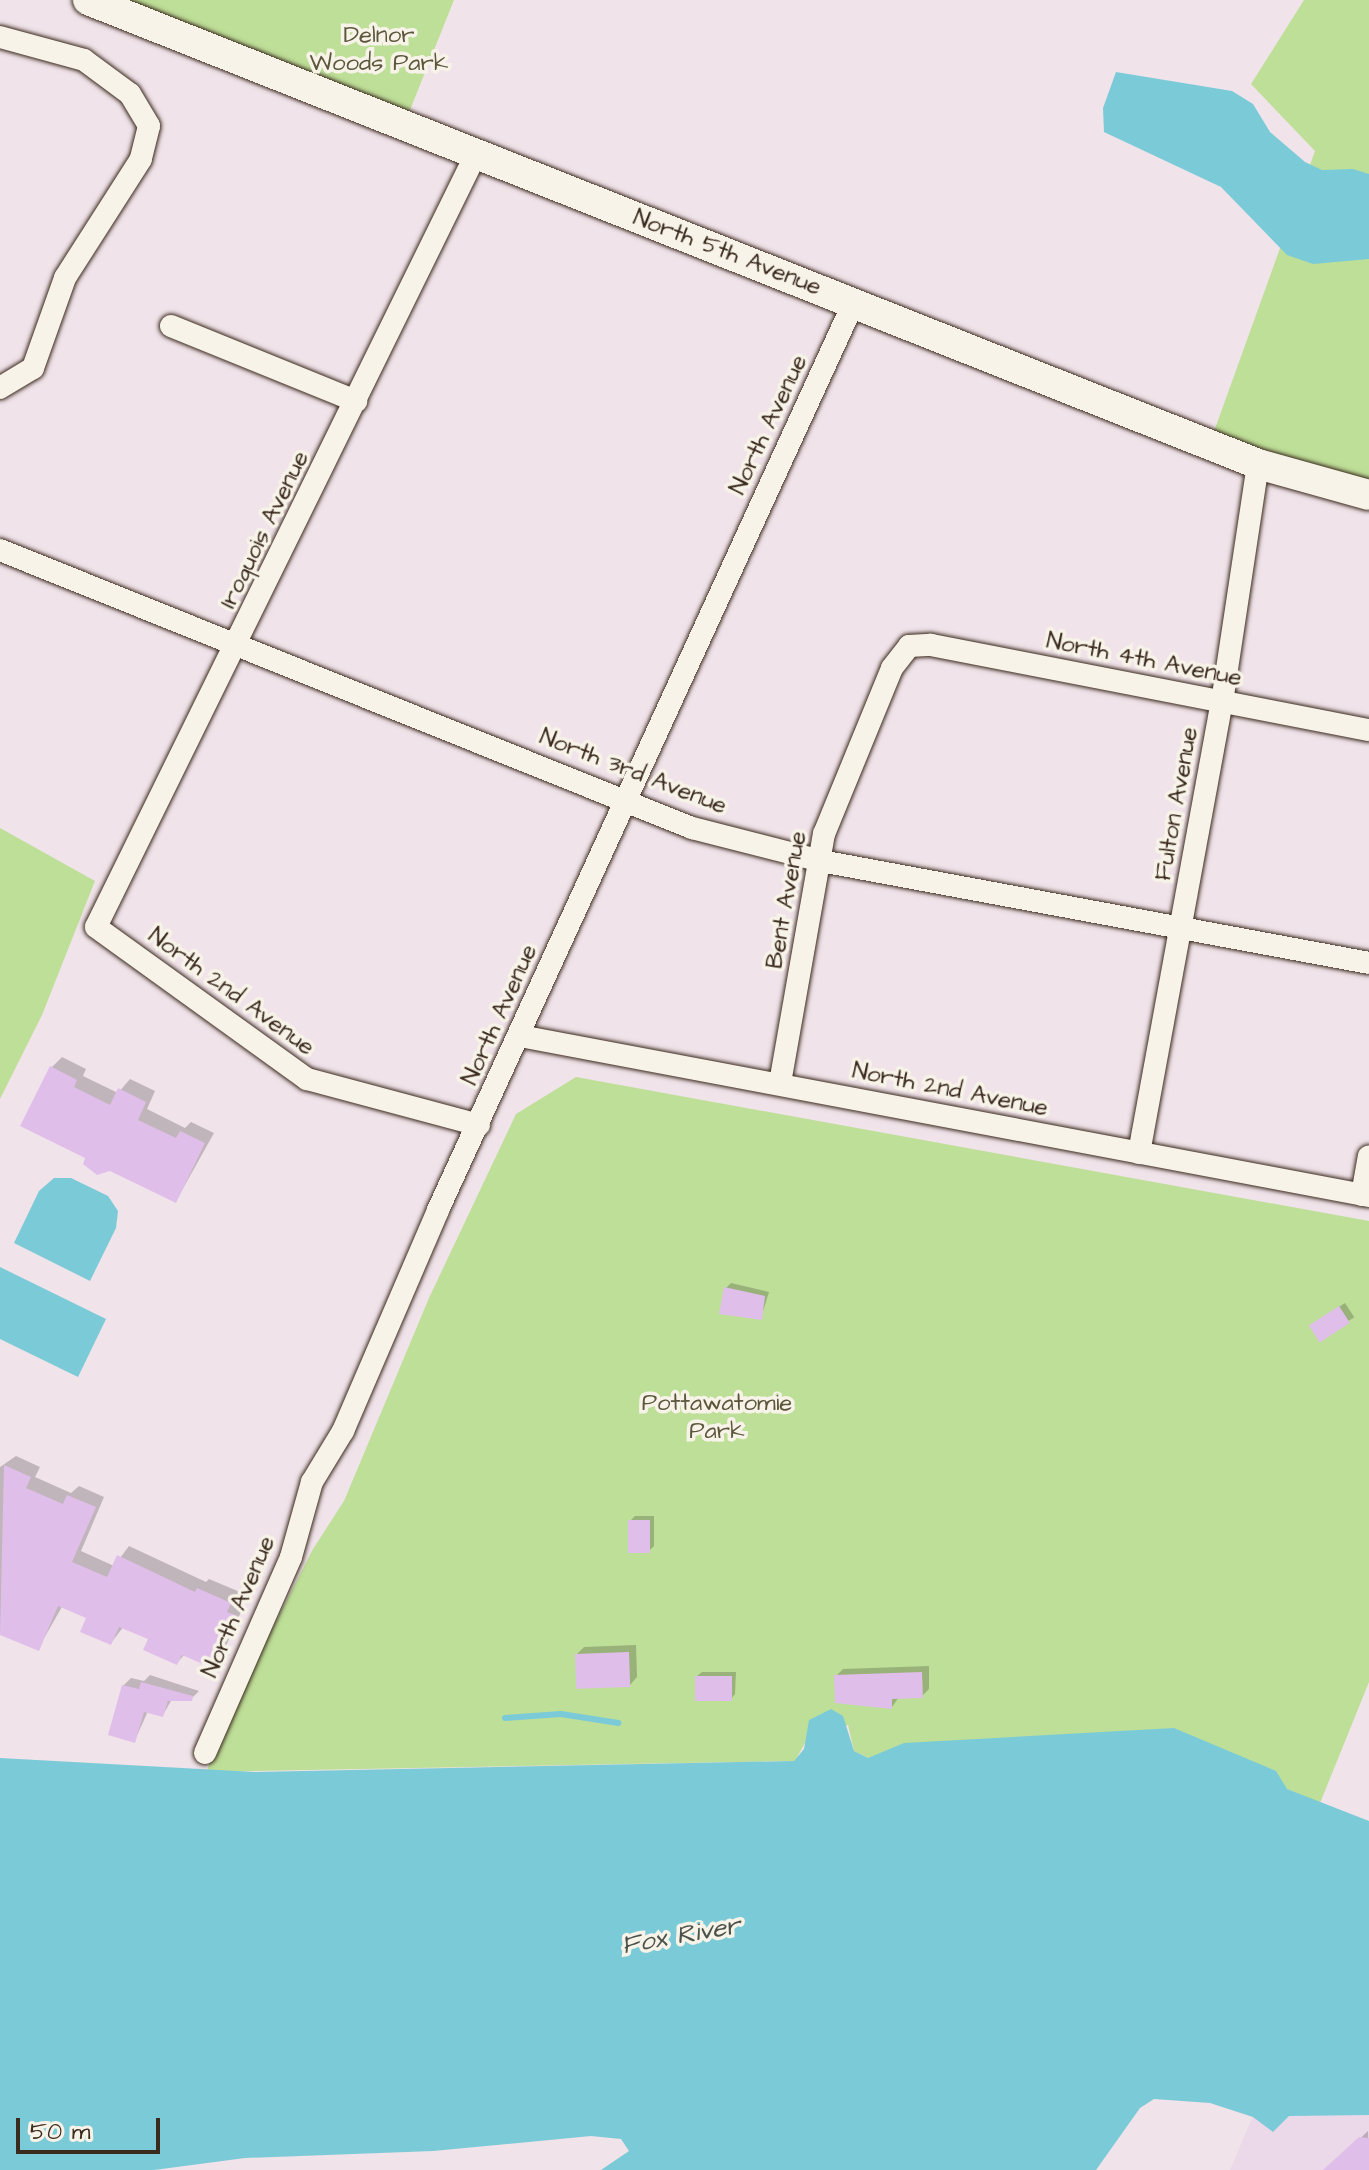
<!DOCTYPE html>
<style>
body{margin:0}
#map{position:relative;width:1369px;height:2170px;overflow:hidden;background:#f0e3e9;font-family:"Architects Daughter",sans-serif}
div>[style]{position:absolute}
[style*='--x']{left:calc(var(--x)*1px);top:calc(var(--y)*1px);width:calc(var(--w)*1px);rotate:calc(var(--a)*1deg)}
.built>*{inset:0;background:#ebd8e9}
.green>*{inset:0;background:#bedf98}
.water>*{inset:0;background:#7bcad8}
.shadow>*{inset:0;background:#0003;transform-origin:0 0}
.stream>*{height:6px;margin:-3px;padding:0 3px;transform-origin:3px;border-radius:3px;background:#7bcad8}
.building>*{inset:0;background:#e0beea;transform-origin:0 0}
.roads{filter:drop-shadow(0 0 2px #3b2a1e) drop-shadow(0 0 2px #3b2a1e)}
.minor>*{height:22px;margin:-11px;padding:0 11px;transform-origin:11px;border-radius:11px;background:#f7f3e8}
.secondary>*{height:30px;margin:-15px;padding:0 15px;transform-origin:15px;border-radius:15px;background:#f7f3e8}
span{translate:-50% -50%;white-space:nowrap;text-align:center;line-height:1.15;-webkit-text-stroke:7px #f7f3e8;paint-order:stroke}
.park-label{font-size:24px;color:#5c573c}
.street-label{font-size:24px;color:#3b2a1e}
.water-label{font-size:26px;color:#4b524c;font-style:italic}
.scale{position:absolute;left:16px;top:2118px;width:144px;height:36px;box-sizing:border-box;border:4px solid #3b2a1e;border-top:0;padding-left:10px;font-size:24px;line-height:28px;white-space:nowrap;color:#3b2a1e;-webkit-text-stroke:6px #f7f3e8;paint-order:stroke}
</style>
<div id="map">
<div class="built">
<i style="clip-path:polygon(1256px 2109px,1369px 2109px,1369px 2170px,1230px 2170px)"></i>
</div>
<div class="green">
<i style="clip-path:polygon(121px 0,454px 0,408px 115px)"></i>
<i style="clip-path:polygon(1304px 0,1369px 0,1369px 489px,1212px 437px,1315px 151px,1251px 84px)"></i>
<i style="clip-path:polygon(0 828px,95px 881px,42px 1015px,0 1099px)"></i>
<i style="clip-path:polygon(576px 1077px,1369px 1221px,1369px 1682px,1320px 1803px,1287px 1789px,895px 1751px,868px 1758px,854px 1751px,848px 1725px,806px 1741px,795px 1761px,207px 1772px,215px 1739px,313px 1549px,344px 1501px,429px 1298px,516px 1114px)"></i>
</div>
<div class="water">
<i style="clip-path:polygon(1116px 72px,1232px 91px,1253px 104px,1270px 132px,1305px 162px,1322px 170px,1353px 169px,1369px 174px,1369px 259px,1313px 264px,1287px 255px,1221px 187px,1104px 132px,1103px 108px)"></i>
<i style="clip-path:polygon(54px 1178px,71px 1178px,108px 1196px,118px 1211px,116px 1228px,90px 1281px,14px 1243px,39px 1191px)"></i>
<i style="clip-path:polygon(0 1267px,106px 1319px,78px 1377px,0 1339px)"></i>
<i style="clip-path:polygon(831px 1709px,843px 1716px,854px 1751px,868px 1758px,904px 1743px,1174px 1728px,1276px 1771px,1287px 1789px,1369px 1821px,1369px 2115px,1289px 2116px,1273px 2132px,1253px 2117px,1210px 2103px,1154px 2099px,1140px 2108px,1096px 2170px,601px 2170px,629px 2151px,621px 2139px,591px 2136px,433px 2151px,245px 2158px,154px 2170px,0 2170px,0 1758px,255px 1772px,794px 1761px,804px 1749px,809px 1720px)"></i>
</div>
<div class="shadow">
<i style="clip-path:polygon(62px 1057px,86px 1069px,83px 1076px,118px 1093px,130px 1079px,155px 1091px,147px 1109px,185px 1128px,191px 1122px,214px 1133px,176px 1201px,88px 1157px,51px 1068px)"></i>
<i style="clip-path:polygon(731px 1283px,769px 1292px,761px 1318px,726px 1288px)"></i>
<i style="left:1345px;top:1303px;width:17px;height:40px;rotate:57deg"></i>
<i style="clip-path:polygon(16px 1456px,40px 1467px,35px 1477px,71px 1493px,79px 1486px,104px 1497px,81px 1551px,114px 1566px,129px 1546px,206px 1582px,209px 1579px,240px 1592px,236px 1601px,244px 1605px,222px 1655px,211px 1666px,185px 1654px,177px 1663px,150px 1638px,124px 1626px,111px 1643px,89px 1616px,63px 1605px,38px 1649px,0 1632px,0 1467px)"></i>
<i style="clip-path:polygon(635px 1516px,654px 1516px,654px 1546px,650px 1550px,630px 1521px)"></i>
<i style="clip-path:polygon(636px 1645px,637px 1677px,630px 1685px,577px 1654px,584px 1647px)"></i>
<i style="clip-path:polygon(929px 1666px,929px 1689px,922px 1696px,899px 1697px,892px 1707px,836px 1676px,843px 1669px)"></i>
<i style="clip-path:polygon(702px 1672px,736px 1672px,735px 1694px,731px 1699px,697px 1676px)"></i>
<i style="clip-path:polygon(150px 1675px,199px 1691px,191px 1699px,172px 1699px,163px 1715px,148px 1711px,135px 1740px,123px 1686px,131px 1678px,144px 1681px)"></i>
<i style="clip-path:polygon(1368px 2131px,1369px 2170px,1336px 2170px,1336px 2161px)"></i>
</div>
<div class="stream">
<i style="--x:505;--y:1718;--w:56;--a:-4.1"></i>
<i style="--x:561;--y:1714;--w:58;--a:9"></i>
</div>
<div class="building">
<i style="clip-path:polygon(50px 1066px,77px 1080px,74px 1087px,110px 1105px,118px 1088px,146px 1102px,138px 1120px,176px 1138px,180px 1131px,205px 1143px,176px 1203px,110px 1171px,97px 1175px,83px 1164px,85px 1158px,20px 1126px)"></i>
<i style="clip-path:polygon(724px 1287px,765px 1296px,762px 1320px,719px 1314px)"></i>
<i style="left:1339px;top:1306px;width:20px;height:36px;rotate:57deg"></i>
<i style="clip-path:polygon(4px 1465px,31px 1477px,26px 1488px,63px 1504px,67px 1495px,96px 1507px,72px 1562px,107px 1577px,117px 1555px,195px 1592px,197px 1588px,231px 1603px,227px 1612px,235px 1615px,212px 1668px,182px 1655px,177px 1665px,143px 1650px,148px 1639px,119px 1627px,111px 1645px,80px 1632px,86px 1618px,58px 1606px,39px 1651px,0 1635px)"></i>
<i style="left:628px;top:1520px;width:22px;height:33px"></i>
<i style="left:629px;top:1652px;width:35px;height:54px;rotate:88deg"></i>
<i style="clip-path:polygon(922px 1672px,923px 1698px,892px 1699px,892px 1709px,835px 1703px,834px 1675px)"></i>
<i style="left:695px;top:1676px;width:37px;height:25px"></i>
<i style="clip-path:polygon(141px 1682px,193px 1696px,192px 1701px,168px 1701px,163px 1717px,144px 1712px,135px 1743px,108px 1735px,122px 1685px,139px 1689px)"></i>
<i style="clip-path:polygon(1359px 2137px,1369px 2138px,1369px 2170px,1323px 2170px)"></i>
</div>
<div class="roads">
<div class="minor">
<i style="--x:0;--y:37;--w:87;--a:15.3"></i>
<i style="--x:84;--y:60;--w:57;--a:36.5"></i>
<i style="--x:130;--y:94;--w:37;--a:59"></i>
<i style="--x:149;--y:126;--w:34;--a:104"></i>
<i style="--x:141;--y:159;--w:141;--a:122.6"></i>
<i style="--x:65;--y:278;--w:96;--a:109.6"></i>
<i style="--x:33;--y:368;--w:39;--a:149"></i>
<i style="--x:476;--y:154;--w:861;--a:116.18"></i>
<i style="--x:96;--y:927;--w:260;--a:35.8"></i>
<i style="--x:307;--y:1079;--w:178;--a:15"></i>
<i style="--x:171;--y:326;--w:200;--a:22.1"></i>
<i style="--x:0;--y:550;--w:746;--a:21.89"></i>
<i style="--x:692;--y:828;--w:133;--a:14.3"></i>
<i style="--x:821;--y:861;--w:557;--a:10.54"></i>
<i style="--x:520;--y:1036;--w:864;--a:10.67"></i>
<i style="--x:780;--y:1083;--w:253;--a:-80"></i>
<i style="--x:824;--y:834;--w:179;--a:-67.7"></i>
<i style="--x:892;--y:668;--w:28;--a:-52"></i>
<i style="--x:909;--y:646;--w:22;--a:-3"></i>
<i style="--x:931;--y:645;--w:446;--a:11"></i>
<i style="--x:1139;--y:1153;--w:459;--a:-79.6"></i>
<i style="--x:1222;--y:702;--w:241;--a:-81.4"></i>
<i style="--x:1362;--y:1195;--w:39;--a:-80"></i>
<i style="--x:205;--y:1753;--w:214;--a:-66.3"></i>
<i style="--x:291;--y:1557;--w:78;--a:-74.4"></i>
<i style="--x:312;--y:1482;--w:60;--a:-58.7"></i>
<i style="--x:343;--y:1431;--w:241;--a:-66.7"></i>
<i style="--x:438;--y:1210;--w:999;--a:-65.39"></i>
</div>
<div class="secondary">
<i style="--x:88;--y:0;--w:1259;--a:21.63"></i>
<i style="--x:1258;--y:464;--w:115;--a:15.6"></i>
</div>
</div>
<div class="park-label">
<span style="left:379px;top:50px">Delnor<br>Woods Park</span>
<span style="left:717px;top:1418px">Pottawatomie<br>Park</span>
</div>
<div class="street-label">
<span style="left:727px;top:253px;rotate:21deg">North 5th Avenue</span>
<span style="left:769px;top:425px;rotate:-65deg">North Avenue</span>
<span style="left:265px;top:530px;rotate:-64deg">Iroquois Avenue</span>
<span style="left:1144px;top:660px;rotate:11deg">North 4th Avenue</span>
<span style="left:633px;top:772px;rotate:21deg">North 3rd Avenue</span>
<span style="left:1177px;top:804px;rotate:-80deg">Fulton Avenue</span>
<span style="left:787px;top:900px;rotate:-80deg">Bent Avenue</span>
<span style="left:231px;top:992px;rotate:36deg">North 2nd Avenue</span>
<span style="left:500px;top:1015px;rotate:-66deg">North Avenue</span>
<span style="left:950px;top:1090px;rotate:11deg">North 2nd Avenue</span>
<span style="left:239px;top:1607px;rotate:-67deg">North Avenue</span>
</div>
<div class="water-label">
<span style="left:681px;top:1936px;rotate:-10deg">Fox River</span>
</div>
<div class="scale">50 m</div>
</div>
